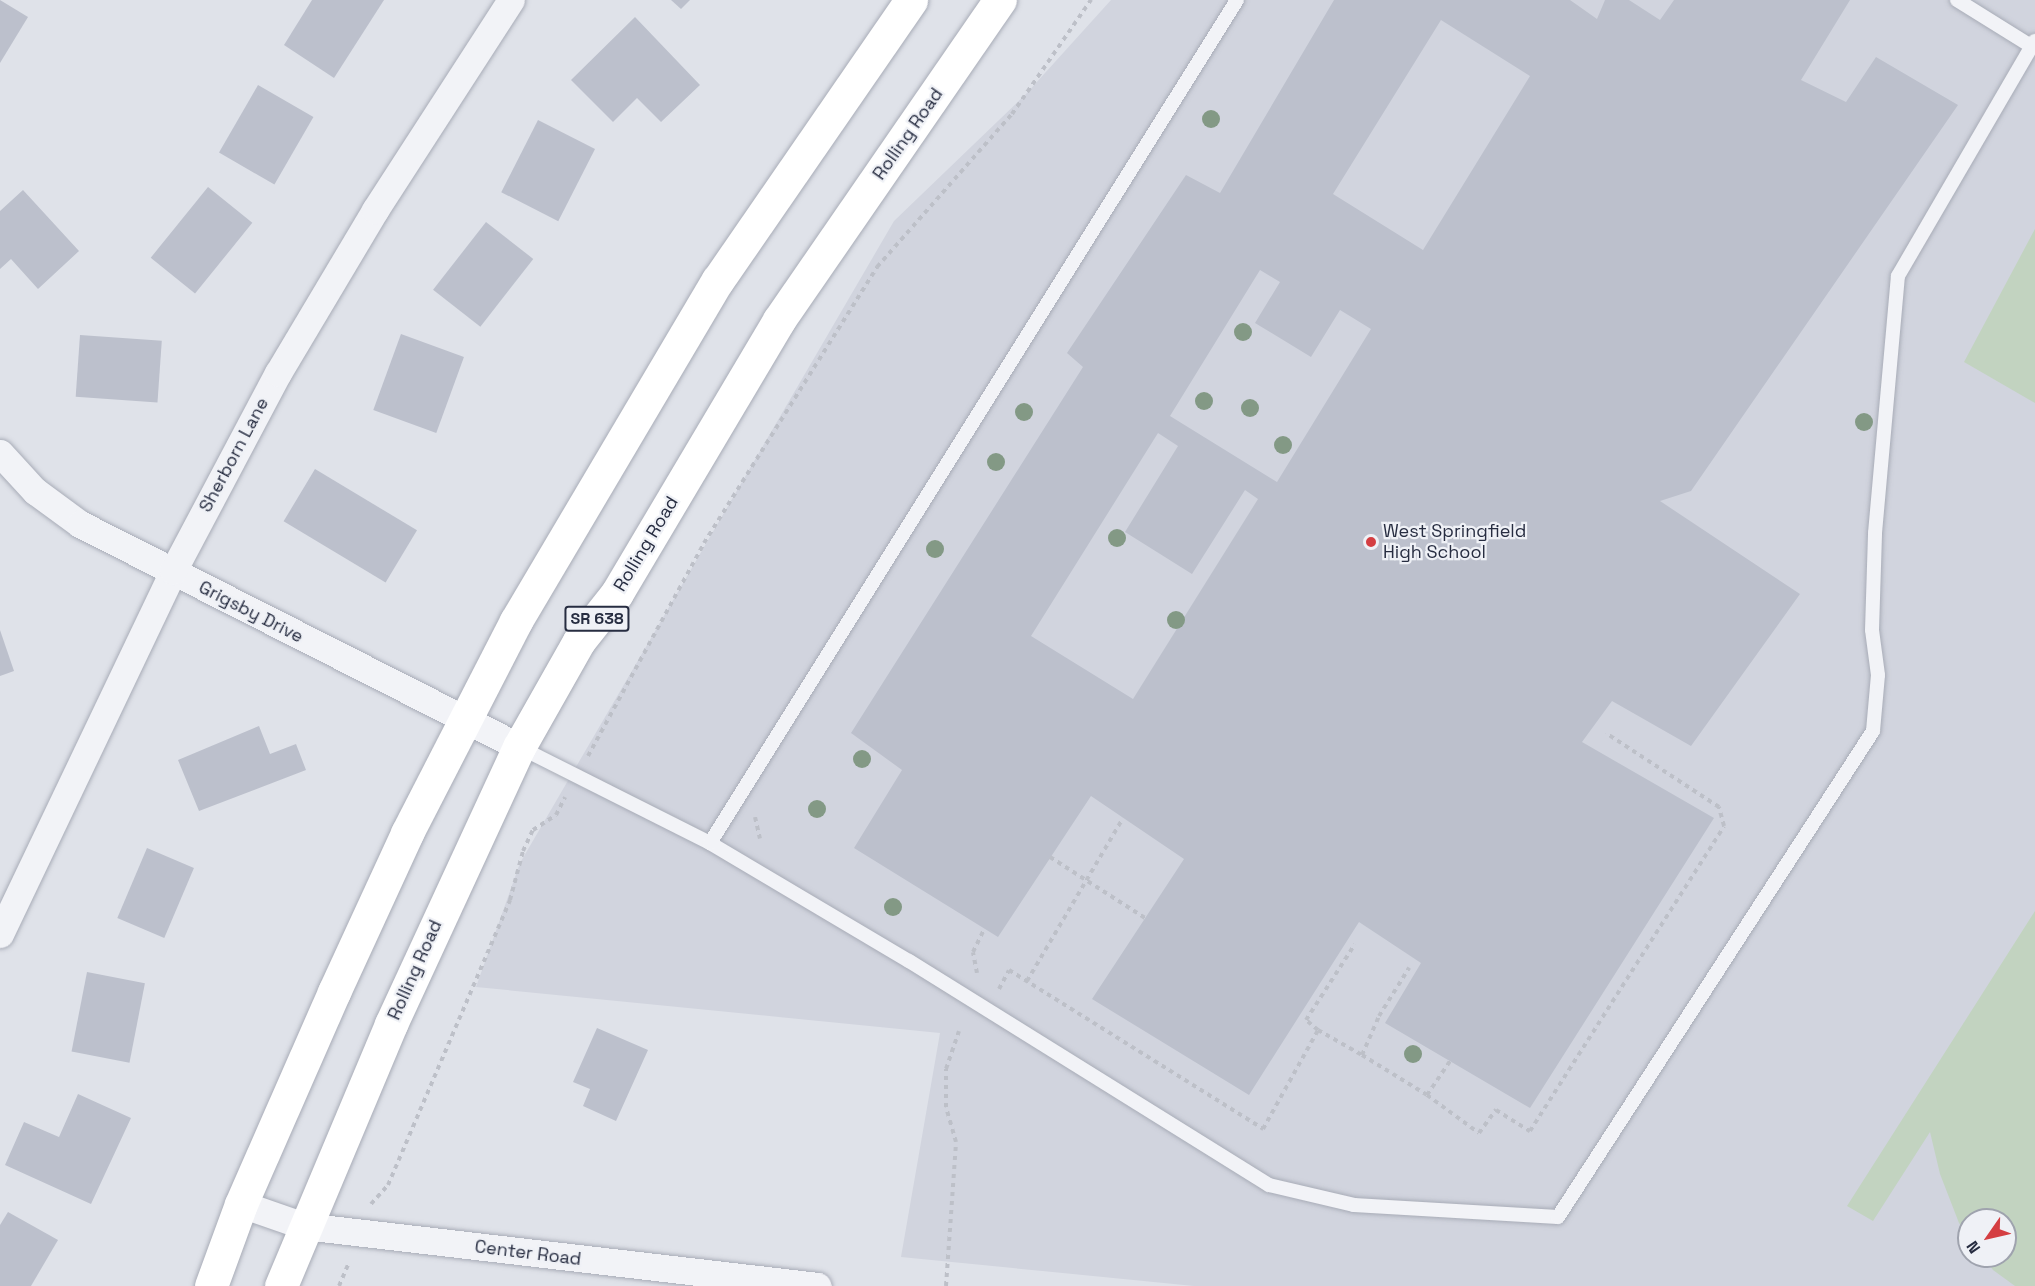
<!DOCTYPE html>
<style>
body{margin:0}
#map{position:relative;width:2035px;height:1286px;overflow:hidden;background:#dfe2e9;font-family:"Space Grotesk",sans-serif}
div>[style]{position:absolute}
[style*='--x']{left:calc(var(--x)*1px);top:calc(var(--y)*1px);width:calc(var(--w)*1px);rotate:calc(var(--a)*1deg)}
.built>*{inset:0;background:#d1d4de}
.green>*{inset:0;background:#c2d3c0}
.building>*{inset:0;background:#bcc0cc;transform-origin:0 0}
.path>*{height:4px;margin-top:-2px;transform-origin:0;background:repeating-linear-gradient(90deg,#bdc0c8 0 4.5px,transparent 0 9px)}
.roads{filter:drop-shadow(0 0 2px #a8acb7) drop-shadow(0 0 2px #a8acb7)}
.service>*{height:14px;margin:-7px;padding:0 7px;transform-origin:7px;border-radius:7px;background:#f2f3f7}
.minor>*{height:27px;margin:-13.5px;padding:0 13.5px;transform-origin:13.5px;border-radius:13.5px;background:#f2f3f7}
.primary>*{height:33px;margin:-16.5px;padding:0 16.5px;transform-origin:16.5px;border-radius:16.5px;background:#fff}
.trees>*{width:18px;height:18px;margin:-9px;border-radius:50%;background:#839985}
.dots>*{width:16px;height:16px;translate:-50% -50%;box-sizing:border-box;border:3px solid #eff1f6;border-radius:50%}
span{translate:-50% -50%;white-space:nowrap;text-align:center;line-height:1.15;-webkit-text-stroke:4.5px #eff1f6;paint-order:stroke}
.shield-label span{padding:2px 4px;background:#eff1f6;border:2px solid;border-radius:4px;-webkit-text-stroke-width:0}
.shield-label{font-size:16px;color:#272d41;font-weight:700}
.street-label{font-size:18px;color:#272d41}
.poi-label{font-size:18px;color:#272d41}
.left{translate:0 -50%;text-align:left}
.north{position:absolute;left:1957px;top:1208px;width:60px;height:60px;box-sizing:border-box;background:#eff1f6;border:2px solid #9fa3ae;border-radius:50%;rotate:236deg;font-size:16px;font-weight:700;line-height:24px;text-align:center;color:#272d41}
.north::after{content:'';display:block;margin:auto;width:21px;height:27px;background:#d43e42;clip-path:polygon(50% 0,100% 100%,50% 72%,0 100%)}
</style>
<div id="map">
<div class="built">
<i style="clip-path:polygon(evenodd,1111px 0,2035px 0,2035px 1286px,1194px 1286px,901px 1257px,940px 1033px,476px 987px,520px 863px,894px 221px,1026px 94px,1111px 0,1969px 1220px,2005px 1220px,2005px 1256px,1969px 1256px,1969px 1220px)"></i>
</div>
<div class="green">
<i style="clip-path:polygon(2035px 229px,2035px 403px,1964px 362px)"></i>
<i style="clip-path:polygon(2035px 911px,2035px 1286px,2015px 1286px,1993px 1270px,1983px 1256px,2005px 1256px,2005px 1220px,1969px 1220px,1969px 1237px,1959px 1223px,1940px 1174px,1930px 1132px,1873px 1221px,1847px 1206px)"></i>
</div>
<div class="building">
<i style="clip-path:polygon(0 0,28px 17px,0 63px)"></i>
<i style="clip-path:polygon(312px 0,384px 0,334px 78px,284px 45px)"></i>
<i style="clip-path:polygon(671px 0,690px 0,681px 9px)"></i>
<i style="clip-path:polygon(evenodd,1334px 0,1570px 0,1597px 19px,1605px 0,1629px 0,1660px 20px,1674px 0,1850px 0,1801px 80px,1846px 102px,1876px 57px,1958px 105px,1691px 491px,1660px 501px,1800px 594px,1691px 746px,1612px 701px,1582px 742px,1714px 818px,1530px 1108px,1385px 1023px,1421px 963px,1359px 922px,1249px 1095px,1092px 999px,1184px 859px,1091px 796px,998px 937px,854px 848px,902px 770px,851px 733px,1083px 367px,1067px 353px,1186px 175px,1220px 193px,1334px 0,1441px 20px,1530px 76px,1423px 250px,1333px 194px,1441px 20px,1334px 0,1260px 270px,1280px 282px,1255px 323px,1311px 357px,1340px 310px,1371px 329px,1277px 482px,1170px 416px,1260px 270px,1334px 0,1158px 433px,1178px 446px,1125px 532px,1192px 574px,1245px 490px,1258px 499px,1133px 699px,1031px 636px,1158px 433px)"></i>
<i style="clip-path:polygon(635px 17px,700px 85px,661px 122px,637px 98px,613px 122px,571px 80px)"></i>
<i style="left:258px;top:85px;width:64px;height:78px;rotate:30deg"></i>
<i style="left:538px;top:120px;width:64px;height:81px;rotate:27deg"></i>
<i style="left:208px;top:187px;width:57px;height:91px;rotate:39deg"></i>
<i style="clip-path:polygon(23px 190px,79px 251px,38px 289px,11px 259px,0 269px,0 211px)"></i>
<i style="left:486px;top:222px;width:60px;height:86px;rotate:38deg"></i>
<i style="left:401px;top:334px;width:67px;height:81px;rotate:20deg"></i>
<i style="left:80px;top:335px;width:82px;height:62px;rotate:4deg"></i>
<i style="left:315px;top:469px;width:119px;height:61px;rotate:31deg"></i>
<i style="clip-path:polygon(0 630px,14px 671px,0 676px)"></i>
<i style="clip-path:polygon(259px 726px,270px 754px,296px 744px,306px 770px,199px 811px,178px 760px)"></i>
<i style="left:147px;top:848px;width:51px;height:76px;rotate:23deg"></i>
<i style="left:87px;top:972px;width:59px;height:81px;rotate:11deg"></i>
<i style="clip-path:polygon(597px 1028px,648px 1050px,616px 1121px,583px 1106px,590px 1089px,573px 1082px)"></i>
<i style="clip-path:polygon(78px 1094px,131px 1118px,91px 1204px,5px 1165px,24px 1122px,59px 1137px)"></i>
<i style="clip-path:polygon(8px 1212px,58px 1240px,31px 1286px,0 1286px,0 1225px)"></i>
</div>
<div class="path">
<i style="--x:588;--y:756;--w:243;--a:-61.4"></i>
<i style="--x:704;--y:543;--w:326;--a:-57.9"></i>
<i style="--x:877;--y:267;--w:204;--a:-48.6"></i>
<i style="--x:1012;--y:114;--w:139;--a:-55.3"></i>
<i style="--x:755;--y:817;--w:22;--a:77"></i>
<i style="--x:1050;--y:857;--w:113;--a:32.7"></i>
<i style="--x:977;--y:973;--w:21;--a:-101"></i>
<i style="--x:973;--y:952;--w:25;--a:-64"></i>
<i style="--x:1027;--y:981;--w:189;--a:-59.5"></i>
<i style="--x:999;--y:989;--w:21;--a:-62"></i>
<i style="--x:1009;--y:970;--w:300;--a:32"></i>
<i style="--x:1263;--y:1129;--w:113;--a:-60.9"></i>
<i style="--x:1318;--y:1030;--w:16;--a:-140"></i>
<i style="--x:1306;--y:1020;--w:90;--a:-57.2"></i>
<i style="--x:1318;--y:1030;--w:51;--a:29.6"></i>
<i style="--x:1362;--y:1055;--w:43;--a:-66.4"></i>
<i style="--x:1379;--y:1016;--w:57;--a:-58"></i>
<i style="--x:1362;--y:1055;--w:76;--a:31.6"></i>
<i style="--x:1427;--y:1095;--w:41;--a:-55.9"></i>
<i style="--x:1427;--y:1095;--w:64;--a:36.2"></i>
<i style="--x:1479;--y:1133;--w:29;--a:-54"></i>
<i style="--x:1496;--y:1110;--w:40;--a:32"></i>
<i style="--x:1530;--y:1131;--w:361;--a:-57.5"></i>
<i style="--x:1724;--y:826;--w:20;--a:-105"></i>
<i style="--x:1719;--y:807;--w:135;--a:-146.8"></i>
<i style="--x:371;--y:1204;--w:25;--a:-48"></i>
<i style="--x:388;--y:1185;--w:310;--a:-66.8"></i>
<i style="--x:510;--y:900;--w:51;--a:-75.1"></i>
<i style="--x:523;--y:851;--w:23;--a:-65"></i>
<i style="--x:533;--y:830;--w:27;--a:-33"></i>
<i style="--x:556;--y:815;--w:20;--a:-63"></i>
<i style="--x:339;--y:1286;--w:26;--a:-67"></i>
<i style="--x:946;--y:1286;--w:144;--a:-86"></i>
<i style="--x:956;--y:1142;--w:36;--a:-106"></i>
<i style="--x:946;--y:1107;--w:38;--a:-90"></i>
<i style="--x:946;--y:1069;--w:40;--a:-71.1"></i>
</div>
<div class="roads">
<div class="service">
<i style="--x:1957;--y:0;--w:87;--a:31.9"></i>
<i style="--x:519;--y:747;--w:214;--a:26.7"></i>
<i style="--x:710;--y:843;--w:231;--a:30.7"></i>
<i style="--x:909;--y:961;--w:424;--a:31.9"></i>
<i style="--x:1269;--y:1185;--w:87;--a:13.2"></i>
<i style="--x:1354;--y:1205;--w:204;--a:3.4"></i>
<i style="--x:1558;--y:1217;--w:579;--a:-57.05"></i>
<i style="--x:1873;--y:731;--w:56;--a:-84.9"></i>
<i style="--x:1878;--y:675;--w:45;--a:-97.6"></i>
<i style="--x:1872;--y:630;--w:97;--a:-88.2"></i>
<i style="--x:1875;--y:533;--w:258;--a:-84.9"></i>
<i style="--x:1898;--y:276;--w:272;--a:-59.8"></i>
<i style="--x:710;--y:843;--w:994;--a:-57.99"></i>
</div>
<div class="minor">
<i style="--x:0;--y:453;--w:52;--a:47.4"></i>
<i style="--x:35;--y:491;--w:56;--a:36.3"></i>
<i style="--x:80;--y:524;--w:492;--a:26.9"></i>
<i style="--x:0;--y:934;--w:402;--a:-64.5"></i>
<i style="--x:173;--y:571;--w:224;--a:-62.1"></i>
<i style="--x:278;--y:373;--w:190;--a:-59.2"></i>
<i style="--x:375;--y:210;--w:250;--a:-57.1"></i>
<i style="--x:241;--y:1204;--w:67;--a:19.2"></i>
<i style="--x:304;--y:1226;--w:517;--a:6.66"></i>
</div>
<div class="primary">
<i style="--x:211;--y:1286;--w:87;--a:-69.9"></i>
<i style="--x:241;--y:1204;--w:232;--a:-66.3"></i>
<i style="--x:334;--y:992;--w:175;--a:-65.3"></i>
<i style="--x:407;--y:833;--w:238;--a:-62.8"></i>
<i style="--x:516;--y:621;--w:396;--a:-59.4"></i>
<i style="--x:718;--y:280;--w:340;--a:-55.4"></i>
<i style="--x:281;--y:1286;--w:284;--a:-67.2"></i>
<i style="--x:391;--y:1024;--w:305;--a:-65.2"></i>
<i style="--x:519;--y:747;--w:122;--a:-60.5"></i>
<i style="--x:579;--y:641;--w:61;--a:-51.6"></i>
<i style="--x:617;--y:593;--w:317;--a:-59.3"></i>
<i style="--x:779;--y:320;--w:389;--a:-55.4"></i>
</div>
</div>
<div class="trees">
<i style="left:1211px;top:119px"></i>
<i style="left:1243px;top:332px"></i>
<i style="left:1204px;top:401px"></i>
<i style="left:1250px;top:408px"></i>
<i style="left:1024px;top:412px"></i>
<i style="left:1864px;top:422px"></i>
<i style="left:1283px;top:445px"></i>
<i style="left:996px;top:462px"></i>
<i style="left:1117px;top:538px"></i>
<i style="left:935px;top:549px"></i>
<i style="left:1176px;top:620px"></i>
<i style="left:862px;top:759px"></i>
<i style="left:817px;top:809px"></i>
<i style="left:893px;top:907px"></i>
<i style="left:1413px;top:1054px"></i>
</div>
<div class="dots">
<i style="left:1371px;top:542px;background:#d43e42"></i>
</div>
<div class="shield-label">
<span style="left:597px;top:619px">SR 638</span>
</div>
<div class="street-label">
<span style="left:908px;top:134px;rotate:-55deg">Rolling Road</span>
<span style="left:234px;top:455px;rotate:-62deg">Sherborn Lane</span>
<span style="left:646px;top:544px;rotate:-59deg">Rolling Road</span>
<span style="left:251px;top:612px;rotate:27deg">Grigsby Drive</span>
<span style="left:415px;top:970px;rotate:-66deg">Rolling Road</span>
<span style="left:528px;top:1253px;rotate:7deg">Center Road</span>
</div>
<div class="poi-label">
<span class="left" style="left:1383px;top:542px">West Springfield<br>High School</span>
</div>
<div class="north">N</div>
</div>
